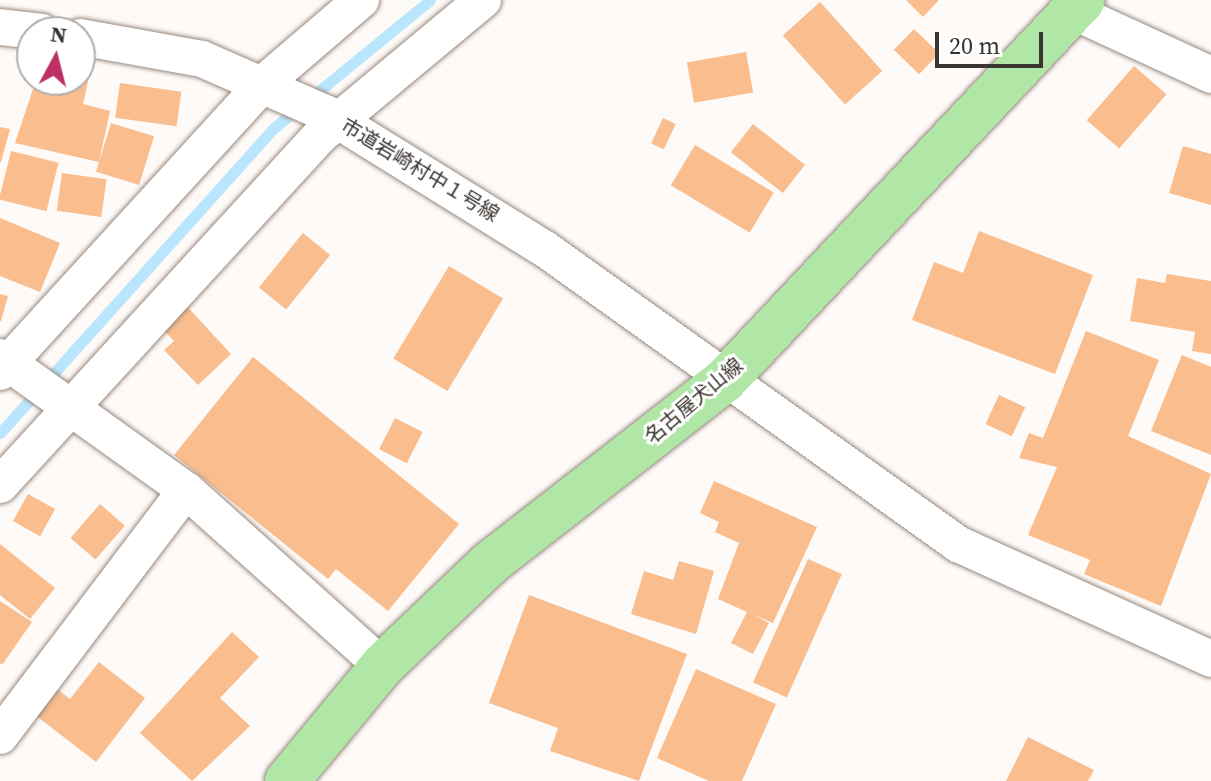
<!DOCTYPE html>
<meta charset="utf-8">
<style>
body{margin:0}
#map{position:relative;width:1211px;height:781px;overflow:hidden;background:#fefaf8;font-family:"Source Serif 4","Noto Sans JP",serif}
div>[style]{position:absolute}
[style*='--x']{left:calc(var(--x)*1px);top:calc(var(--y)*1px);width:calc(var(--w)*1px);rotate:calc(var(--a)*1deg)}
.stream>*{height:11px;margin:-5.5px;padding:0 5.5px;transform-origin:5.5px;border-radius:5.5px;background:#b9e6fc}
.building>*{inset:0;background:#f9bd8e;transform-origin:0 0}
.roads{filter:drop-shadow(0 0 2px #97897f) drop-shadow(0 0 2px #97897f)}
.minor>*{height:36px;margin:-18px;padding:0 18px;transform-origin:18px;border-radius:18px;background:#fff}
.major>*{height:44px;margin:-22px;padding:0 22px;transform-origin:22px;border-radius:22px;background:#b0e6a6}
span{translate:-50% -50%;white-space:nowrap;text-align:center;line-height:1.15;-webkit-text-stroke:6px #fff;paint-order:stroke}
.street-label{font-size:20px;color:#3b3531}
.north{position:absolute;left:16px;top:16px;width:80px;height:80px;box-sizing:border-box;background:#fff;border:2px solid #b1aead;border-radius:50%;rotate:7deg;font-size:22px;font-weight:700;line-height:32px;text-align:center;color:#3b3531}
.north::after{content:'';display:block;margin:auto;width:28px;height:36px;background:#bd3063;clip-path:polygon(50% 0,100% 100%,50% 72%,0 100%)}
.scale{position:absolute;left:935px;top:32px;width:108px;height:36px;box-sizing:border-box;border:4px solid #3b3531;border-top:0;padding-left:10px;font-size:24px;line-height:28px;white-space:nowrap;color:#3b3531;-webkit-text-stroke:6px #fff;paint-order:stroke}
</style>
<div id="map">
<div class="stream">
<i style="--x:0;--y:433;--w:411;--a:-48.1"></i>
<i style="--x:275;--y:127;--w:200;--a:-39.3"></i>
</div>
<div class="building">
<i style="clip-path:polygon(906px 0,939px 0,923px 17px)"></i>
<i style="left:820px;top:2px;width:93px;height:50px;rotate:48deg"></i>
<i style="left:914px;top:29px;width:35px;height:29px;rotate:44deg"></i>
<i style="left:746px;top:52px;width:41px;height:60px;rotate:80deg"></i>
<i style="left:1134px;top:66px;width:43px;height:72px;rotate:41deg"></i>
<i style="clip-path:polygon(80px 71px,90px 73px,83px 104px,110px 111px,99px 162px,15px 143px,36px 80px,80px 80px)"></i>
<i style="left:120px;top:83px;width:62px;height:35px;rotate:8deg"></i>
<i style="left:663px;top:118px;width:14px;height:28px;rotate:25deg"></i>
<i style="left:111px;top:123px;width:45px;height:51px;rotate:17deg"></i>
<i style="left:753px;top:124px;width:66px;height:36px;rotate:38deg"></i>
<i style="clip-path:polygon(0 127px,10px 129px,1px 162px,0 162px)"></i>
<i style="left:695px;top:145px;width:92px;height:47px;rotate:31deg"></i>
<i style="clip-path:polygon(1183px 146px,1211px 154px,1211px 205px,1169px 193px)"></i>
<i style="left:11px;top:151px;width:49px;height:50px;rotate:14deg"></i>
<i style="left:62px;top:173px;width:45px;height:38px;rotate:8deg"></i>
<i style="clip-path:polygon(0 218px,60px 243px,40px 292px,0 276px)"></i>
<i style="clip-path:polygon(979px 231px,1093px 275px,1055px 374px,912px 320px,934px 262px,963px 273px)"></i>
<i style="left:303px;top:233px;width:35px;height:70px;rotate:39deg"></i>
<i style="left:449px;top:266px;width:63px;height:108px;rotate:31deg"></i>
<i style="clip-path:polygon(1167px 274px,1211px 281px,1211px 354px,1192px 351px,1195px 332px,1130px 321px,1137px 278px,1165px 283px)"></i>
<i style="clip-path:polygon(0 294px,8px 296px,1px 321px,0 321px)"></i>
<i style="clip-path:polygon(182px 301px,231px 354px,198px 385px,164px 350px,174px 341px,158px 324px)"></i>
<i style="clip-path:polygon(1086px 331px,1159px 360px,1128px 436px,1211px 474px,1161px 606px,1084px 574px,1090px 560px,1028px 535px,1057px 467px,1019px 458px,1029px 433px,1043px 438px)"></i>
<i style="clip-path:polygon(1182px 355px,1211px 367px,1211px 455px,1151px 431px)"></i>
<i style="clip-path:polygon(253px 357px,459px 524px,388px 611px,336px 569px,328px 579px,174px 455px)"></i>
<i style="left:999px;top:395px;width:29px;height:32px;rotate:25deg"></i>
<i style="left:395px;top:418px;width:31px;height:35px;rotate:27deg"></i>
<i style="clip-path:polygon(714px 481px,817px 527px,773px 623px,752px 614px,769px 623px,753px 654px,731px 643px,747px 612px,718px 599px,739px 543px,715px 532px,719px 522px,700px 513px)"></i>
<i style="left:28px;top:494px;width:31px;height:31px;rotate:29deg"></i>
<i style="left:100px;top:504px;width:33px;height:45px;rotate:41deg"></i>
<i style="clip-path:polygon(0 544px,55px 588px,30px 619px,0 595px)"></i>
<i style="left:808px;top:559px;width:37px;height:135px;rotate:24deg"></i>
<i style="clip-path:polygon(679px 561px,714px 571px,696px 634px,631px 614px,644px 571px,673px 580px)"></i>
<i style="clip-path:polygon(529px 595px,687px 654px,639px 781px,550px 751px,558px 728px,489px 703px)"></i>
<i style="clip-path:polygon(0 601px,32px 622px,2px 665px,0 663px)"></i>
<i style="clip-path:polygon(232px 632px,259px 657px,220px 698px,250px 726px,192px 781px,140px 733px)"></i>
<i style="clip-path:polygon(99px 662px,145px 698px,96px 762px,30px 711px,51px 684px,70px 699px)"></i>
<i style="clip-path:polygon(696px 669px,776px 704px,742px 781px,709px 781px,657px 758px)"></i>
<i style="clip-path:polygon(1028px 737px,1094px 770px,1088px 781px,1006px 781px)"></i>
</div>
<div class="roads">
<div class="minor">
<i style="--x:1072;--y:11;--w:153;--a:24.7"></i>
<i style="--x:0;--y:27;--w:42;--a:6.8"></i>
<i style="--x:80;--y:37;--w:124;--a:10.2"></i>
<i style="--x:202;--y:59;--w:137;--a:23.7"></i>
<i style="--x:327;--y:114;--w:256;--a:31.8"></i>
<i style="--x:545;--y:249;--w:508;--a:35.54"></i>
<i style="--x:958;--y:544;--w:278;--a:24.4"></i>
<i style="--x:0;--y:357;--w:229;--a:35.6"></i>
<i style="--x:186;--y:490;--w:263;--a:41.9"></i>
<i style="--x:0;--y:372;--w:391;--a:-47.6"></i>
<i style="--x:264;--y:83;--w:128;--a:-40.6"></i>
<i style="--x:0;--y:485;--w:475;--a:-47.5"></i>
<i style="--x:321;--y:135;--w:211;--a:-39.8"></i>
<i style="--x:0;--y:736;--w:308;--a:-52.9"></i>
</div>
<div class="major">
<i style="--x:287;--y:781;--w:149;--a:-50.4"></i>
<i style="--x:382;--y:666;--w:149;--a:-43.6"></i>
<i style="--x:490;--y:563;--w:296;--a:-37.9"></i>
<i style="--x:724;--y:381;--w:523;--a:-46.7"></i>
</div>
</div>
<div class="street-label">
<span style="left:420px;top:170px;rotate:31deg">市道岩崎村中１号線</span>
<span style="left:694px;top:401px;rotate:-40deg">名古屋犬山線</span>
</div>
<div class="north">N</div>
<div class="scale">20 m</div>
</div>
